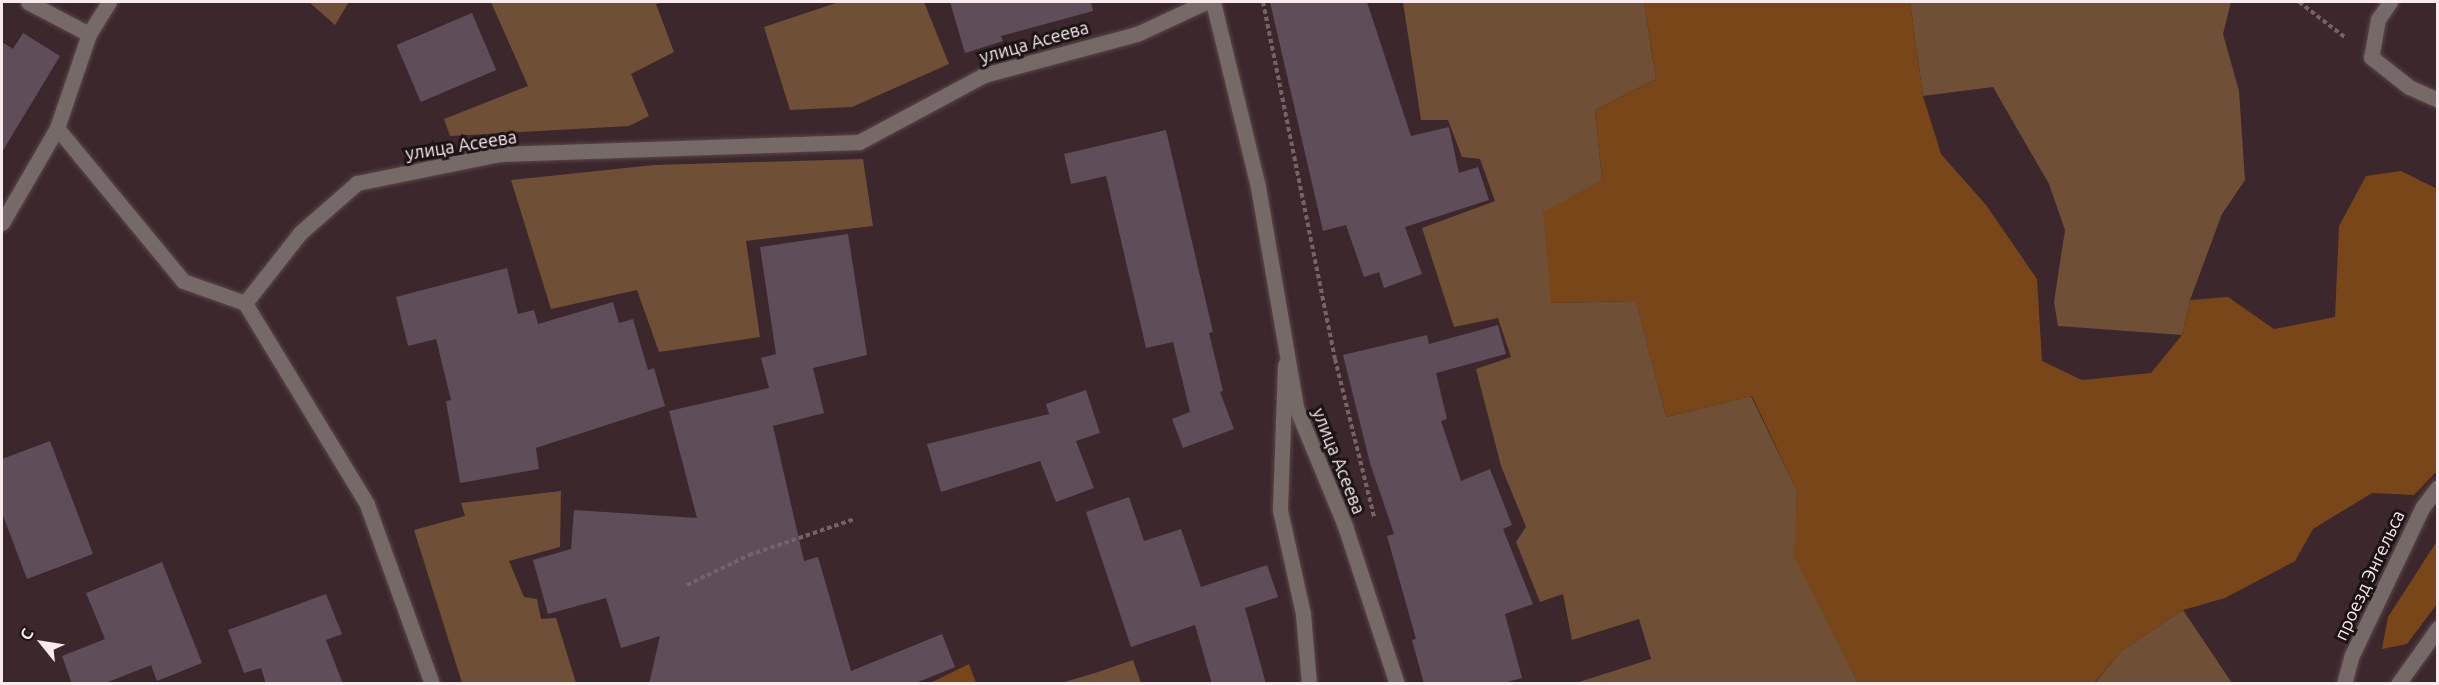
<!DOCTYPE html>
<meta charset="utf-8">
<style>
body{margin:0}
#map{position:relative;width:2439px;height:685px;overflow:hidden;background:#3c272c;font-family:Ubuntu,sans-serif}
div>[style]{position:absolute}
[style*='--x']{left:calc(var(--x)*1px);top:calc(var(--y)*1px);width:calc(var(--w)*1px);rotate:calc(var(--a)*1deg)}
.green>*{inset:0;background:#704f37}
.forest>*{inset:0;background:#794619}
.building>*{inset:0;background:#5f4d5a;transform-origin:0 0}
.path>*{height:4px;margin-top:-2px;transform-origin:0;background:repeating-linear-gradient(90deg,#766367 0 4.5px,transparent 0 7.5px)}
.roads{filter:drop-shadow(0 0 2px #5a464b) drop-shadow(0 0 2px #5a464b)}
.lane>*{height:15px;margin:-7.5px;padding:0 7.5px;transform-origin:7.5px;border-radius:7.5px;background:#756a68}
.street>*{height:15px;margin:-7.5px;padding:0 7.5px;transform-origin:7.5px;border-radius:7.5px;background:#756a68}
span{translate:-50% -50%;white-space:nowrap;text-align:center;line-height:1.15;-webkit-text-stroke:6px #1c1315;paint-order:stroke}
.street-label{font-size:18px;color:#f8eaed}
.frame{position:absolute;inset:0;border:3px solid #f8eaed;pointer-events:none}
.north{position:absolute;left:12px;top:613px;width:60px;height:60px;-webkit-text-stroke:4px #1c1315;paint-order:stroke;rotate:300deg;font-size:16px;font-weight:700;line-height:24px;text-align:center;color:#f8eaed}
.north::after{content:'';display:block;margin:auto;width:21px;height:27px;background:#f8eaed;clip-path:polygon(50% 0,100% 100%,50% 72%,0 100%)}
</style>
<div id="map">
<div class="green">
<i style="clip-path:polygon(309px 2px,349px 2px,335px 25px)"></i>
<i style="clip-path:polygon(491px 2px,664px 2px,656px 4px,674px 52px,631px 74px,649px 116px,629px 126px,450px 136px,444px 119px,528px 86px)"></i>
<i style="clip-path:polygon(839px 2px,924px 2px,949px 64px,852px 107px,790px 110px,764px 27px)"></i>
<i style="clip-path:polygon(1403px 2px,1644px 2px,1656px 79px,1595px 110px,1602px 180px,1551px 303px,1636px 301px,1666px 417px,1751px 396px,1797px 491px,1795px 556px,1858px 683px,1576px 683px,1651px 659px,1639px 619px,1572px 640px,1563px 594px,1540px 602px,1516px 542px,1526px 527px,1501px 466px,1476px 369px,1511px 357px,1498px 318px,1454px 327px,1422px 228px,1495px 201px,1480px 159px,1462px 157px,1448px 120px,1421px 120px)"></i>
<i style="clip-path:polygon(1910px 2px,2231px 2px,2223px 34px,2239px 91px,2245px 180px,2222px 214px,2190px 300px,2182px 335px,2058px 326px,2054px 302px,2065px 230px,2049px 184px,1993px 87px,1923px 96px)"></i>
<i style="clip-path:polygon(863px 159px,873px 226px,746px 241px,760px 337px,659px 352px,637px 290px,551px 309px,511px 180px,654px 165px)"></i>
<i style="clip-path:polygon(561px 491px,560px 547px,509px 561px,524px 597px,537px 599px,541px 619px,556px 618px,576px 683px,462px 683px,414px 530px,465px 516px,461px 503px)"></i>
<i style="clip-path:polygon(2183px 610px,2232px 683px,2094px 684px,2121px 651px)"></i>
<i style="clip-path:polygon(1133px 660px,1141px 683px,1061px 683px,1095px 673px)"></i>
</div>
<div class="forest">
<i style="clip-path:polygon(1644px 2px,1910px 2px,1923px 96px,1941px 154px,1986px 205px,2037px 279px,2042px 361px,2082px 380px,2151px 373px,2182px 335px,2190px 300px,2228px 297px,2274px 329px,2335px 317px,2339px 226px,2366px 176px,2401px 171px,2437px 189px,2437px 471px,2414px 495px,2372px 493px,2313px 529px,2295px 561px,2225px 598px,2183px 610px,2121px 651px,2094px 683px,1858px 683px,1794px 556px,1797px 491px,1752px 396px,1666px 417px,1636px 301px,1551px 303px,1543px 212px,1602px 180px,1595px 110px,1656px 79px)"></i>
<i style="clip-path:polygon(2437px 541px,2437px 604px,2407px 644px,2382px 649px,2388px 617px)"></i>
<i style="clip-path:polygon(969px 664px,976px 683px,930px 683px)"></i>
</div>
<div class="building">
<i style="clip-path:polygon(950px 2px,1091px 2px,1093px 11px,1001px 36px,1003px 41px,965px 53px)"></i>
<i style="clip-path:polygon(1270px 2px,1367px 2px,1411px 136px,1449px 127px,1459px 173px,1478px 167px,1489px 200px,1405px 227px,1422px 274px,1384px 288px,1379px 272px,1364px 277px,1346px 225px,1323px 231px)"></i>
<i style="left:472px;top:13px;width:62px;height:82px;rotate:67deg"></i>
<i style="clip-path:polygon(23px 33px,60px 56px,2px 152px,2px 42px,13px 49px)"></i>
<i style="clip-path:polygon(1166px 130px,1213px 332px,1209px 333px,1223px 391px,1220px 392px,1234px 429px,1183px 448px,1172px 419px,1190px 412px,1173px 342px,1146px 348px,1106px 176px,1071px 184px,1064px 154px)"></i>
<i style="clip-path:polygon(848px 234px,867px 355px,813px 368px,824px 413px,773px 426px,804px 561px,818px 557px,851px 671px,942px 634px,955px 667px,913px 684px,649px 684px,660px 636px,621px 648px,606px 598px,548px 614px,533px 560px,571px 549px,574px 510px,697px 518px,669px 411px,769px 388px,761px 358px,776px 354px,760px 247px)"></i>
<i style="clip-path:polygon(507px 268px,518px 314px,534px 310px,538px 324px,613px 302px,619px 323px,633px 319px,648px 370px,654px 368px,665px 406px,536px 448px,539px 469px,460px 483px,446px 401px,451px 400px,436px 339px,408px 346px,396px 297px)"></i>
<i style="clip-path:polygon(1498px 325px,1506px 354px,1436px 373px,1447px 419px,1441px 421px,1461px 481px,1490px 469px,1512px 525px,1503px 529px,1533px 604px,1505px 614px,1522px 678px,1500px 684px,1424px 684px,1412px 640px,1416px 639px,1387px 536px,1394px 534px,1370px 463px,1343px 355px,1427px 335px,1429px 344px)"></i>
<i style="clip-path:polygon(1086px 390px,1100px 433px,1076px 441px,1094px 488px,1056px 502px,1040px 461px,941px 492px,927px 444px,1049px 414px,1046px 404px)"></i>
<i style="clip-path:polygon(50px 441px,93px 554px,27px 579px,2px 513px,2px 459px)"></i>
<i style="clip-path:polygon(1129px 497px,1144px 541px,1181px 529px,1201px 587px,1267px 565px,1278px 597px,1245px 608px,1266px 684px,1212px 684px,1195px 625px,1131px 647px,1086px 512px)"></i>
<i style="clip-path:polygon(162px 562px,202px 663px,157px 681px,151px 665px,103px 684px,72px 684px,62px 656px,105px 639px,86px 593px)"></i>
<i style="clip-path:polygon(326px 594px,342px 634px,326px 640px,343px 684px,266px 684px,261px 668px,244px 673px,228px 630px)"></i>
</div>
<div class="path">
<i style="--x:1263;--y:2;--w:364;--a:78.6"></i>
<i style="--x:1335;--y:359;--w:163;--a:76.1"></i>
<i style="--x:2299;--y:2;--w:59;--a:37.5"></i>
<i style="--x:687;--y:585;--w:69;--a:-25.8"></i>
<i style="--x:749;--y:555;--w:112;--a:-18.8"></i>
</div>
<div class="roads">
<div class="lane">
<i style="--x:28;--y:2;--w:69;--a:27.7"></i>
<i style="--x:2390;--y:2;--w:21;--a:125"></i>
<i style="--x:2378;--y:19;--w:39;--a:100"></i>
<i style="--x:2371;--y:57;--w:48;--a:38.3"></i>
<i style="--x:2409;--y:87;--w:32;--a:24"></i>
<i style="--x:57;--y:128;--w:198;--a:50.5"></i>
<i style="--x:183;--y:281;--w:66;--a:19.5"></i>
<i style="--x:2;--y:223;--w:110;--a:-59.9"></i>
<i style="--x:57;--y:128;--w:99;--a:-71.2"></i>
<i style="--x:89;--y:34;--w:38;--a:-58"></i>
<i style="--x:1285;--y:365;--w:145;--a:92"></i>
<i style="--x:1280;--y:510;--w:107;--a:77.5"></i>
<i style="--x:1303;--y:614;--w:70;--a:85.1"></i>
<i style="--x:2398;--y:684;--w:69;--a:-54.5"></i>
</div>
<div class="street">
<i style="--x:1213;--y:2;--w:190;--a:76.3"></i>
<i style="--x:1258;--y:187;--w:223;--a:80.2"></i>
<i style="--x:1296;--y:407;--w:129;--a:67.6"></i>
<i style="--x:1345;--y:526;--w:166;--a:71.8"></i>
<i style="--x:432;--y:684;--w:191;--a:-109.9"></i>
<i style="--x:367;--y:504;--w:235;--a:-121.3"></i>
<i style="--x:245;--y:303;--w:89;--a:-51.8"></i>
<i style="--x:300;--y:233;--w:76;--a:-41.3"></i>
<i style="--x:357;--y:183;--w:146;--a:-11.5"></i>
<i style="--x:500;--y:154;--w:359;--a:-1.9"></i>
<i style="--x:859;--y:142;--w:142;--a:-28.2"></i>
<i style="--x:984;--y:75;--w:158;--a:-15"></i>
<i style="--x:1137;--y:34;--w:76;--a:-24.9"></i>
<i style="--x:2344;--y:684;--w:30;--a:-75"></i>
<i style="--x:2352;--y:655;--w:163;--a:-64.5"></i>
<i style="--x:2422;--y:508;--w:26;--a:-53"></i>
</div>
</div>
<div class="street-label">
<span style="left:1034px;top:42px;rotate:-16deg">улица Асеева</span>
<span style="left:461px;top:145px;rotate:-9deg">улица Асеева</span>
<span style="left:1339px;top:461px;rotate:68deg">улица Асеева</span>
<span style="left:2369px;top:575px;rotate:-65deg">проезд Энгельса</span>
</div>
<div class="frame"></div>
<div class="north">С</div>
</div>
